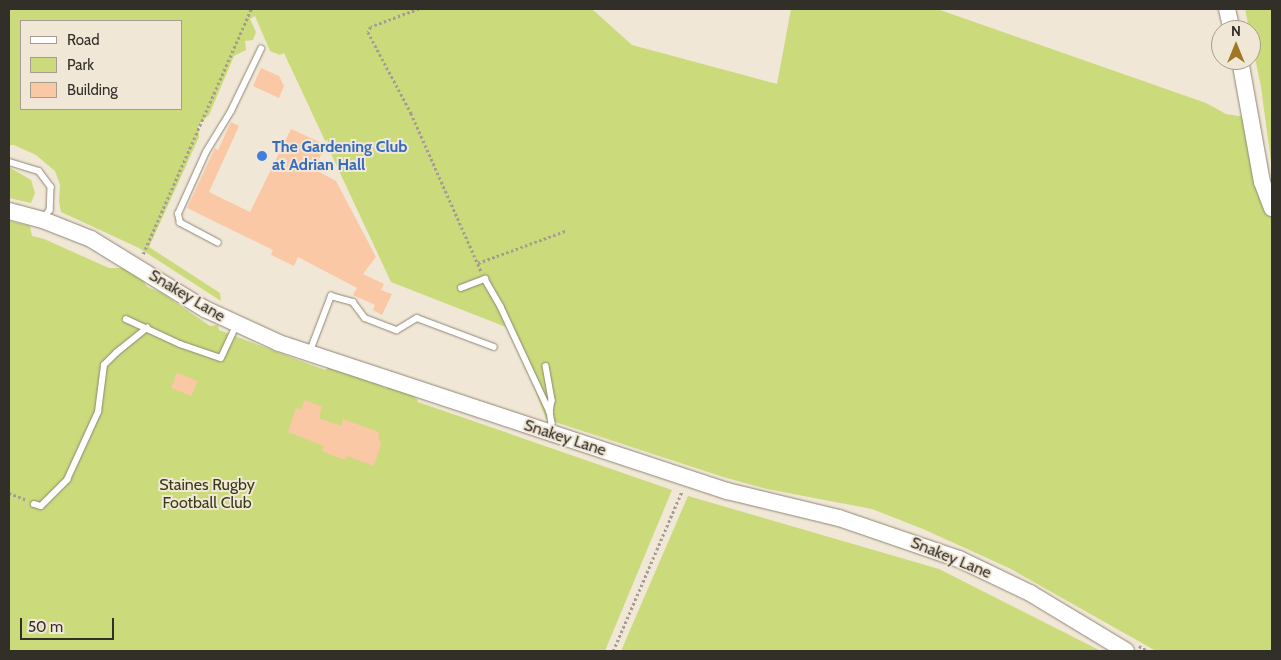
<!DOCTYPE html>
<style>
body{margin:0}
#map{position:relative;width:1281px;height:660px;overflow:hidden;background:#f1e7d6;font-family:Cabin,sans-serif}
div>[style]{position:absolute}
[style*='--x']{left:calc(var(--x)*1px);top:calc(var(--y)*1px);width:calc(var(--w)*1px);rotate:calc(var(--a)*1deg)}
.green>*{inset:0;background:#cbda7a}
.building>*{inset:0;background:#fbc8a5;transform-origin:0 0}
.path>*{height:2.5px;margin-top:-1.25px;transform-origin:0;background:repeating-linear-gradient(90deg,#a59d91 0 2.5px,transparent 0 5px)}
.roads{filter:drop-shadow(0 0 1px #8e8576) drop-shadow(0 0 1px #8e8576)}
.lane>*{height:5.5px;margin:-2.75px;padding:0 2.75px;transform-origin:2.75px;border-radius:2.75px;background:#fff}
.secondary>*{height:16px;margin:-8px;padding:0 8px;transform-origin:8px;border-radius:8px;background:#fff}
.dots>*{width:14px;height:14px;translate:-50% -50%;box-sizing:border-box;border:2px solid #f1e7d6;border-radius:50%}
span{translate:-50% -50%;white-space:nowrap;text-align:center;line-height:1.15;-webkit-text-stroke:4px #f1e7d6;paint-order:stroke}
.shop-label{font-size:16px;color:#366cbe;font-weight:700}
.left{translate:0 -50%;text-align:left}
.street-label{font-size:16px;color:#322e28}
.park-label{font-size:16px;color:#363c13}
.frame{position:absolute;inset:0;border:10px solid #322e28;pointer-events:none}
.legend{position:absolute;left:20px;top:20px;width:162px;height:90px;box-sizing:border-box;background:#f1e7d6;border:1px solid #a59d90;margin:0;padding:6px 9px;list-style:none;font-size:15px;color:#322e28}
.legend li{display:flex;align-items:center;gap:10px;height:25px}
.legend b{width:25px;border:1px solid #a59d90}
.north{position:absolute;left:1211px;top:20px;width:50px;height:50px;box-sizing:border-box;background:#f1e7d6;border:1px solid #a59d90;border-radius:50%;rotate:0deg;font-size:14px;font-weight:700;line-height:20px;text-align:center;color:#322e28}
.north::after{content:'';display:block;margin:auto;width:18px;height:22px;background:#a07726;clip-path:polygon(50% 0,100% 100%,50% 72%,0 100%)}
.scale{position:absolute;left:20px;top:618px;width:94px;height:22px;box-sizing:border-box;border:2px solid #322e28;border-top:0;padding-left:6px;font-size:15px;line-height:18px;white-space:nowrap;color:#322e28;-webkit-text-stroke:4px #f1e7d6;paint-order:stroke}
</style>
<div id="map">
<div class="green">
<i style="clip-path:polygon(evenodd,9px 9px,592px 9px,632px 45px,777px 84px,791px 9px,937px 9px,1206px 103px,1226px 114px,1251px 118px,1272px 208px,1272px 651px,1156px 651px,1009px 568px,923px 529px,872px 509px,767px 489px,723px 477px,546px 419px,532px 382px,506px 327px,391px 282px,284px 53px,280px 55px,270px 51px,255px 16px,250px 19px,256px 32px,253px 40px,245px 41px,246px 50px,234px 56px,209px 115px,198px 125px,199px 137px,149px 247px,220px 293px,221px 301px,139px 248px,61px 212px,59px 202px,60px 185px,55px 171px,36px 155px,14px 145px,9px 145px,9px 9px,21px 21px,181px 21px,181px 109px,21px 109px,21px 21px)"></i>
<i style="clip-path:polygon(1245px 9px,1272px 9px,1272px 169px,1261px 87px)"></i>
<i style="clip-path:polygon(9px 167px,31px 180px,35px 193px,31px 203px,9px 198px)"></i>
<i style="clip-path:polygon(9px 221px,30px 226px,32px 236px,44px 239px,109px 268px,129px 268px,141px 277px,147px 287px,162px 293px,210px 326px,218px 325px,219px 330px,325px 370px,330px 367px,361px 375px,385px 388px,391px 387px,408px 392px,417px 399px,418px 402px,672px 490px,605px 651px,9px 651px)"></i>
<i style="clip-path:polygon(688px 496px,939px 569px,1101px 651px,621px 651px)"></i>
</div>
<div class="building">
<i style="clip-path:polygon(261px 68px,279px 76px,284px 86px,279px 98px,253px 86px)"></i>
<i style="clip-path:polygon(231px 122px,239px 126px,209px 192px,250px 212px,291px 129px,326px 145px,314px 169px,336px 181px,376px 257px,363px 274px,384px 284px,381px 290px,392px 294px,382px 315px,373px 310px,375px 305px,353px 295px,357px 288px,298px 257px,294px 266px,271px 255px,273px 250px,187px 208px,215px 148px,218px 150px)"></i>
<i style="left:177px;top:373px;width:22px;height:16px;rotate:22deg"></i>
<i style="clip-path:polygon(305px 400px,322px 407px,319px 418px,341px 426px,343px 419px,379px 432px,378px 440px,382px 441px,374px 466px,347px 456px,345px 460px,322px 451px,324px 446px,288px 432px,296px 408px,301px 409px)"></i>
</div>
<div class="path">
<i style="--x:419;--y:9;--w:51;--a:159.4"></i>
<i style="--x:371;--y:27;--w:6;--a:121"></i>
<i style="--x:368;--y:32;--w:92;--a:62"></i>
<i style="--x:411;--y:113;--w:173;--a:66.1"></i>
<i style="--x:143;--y:254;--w:268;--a:-66.2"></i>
<i style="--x:478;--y:263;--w:93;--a:-20.2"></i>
<i style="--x:9;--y:493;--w:18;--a:22"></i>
<i style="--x:1139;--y:646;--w:10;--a:29"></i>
<i style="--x:613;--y:651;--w:174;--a:-66.7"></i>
</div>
<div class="roads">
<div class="lane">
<i style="--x:9;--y:162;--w:31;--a:17"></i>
<i style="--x:39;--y:171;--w:20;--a:53"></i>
<i style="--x:51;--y:187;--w:23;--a:92"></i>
<i style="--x:50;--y:210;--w:11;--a:124"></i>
<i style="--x:218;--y:243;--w:43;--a:-152.2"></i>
<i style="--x:180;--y:223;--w:9;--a:-103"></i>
<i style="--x:178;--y:214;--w:68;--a:-65.7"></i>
<i style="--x:206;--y:152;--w:48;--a:-58.6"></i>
<i style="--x:231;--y:111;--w:69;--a:-64.2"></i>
<i style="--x:461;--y:288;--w:26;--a:-21"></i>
<i style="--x:485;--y:279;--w:32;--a:60"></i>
<i style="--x:501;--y:307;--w:116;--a:65"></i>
<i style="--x:550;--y:412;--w:11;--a:80"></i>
<i style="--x:552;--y:423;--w:8;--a:97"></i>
<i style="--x:126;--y:319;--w:60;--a:24.8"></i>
<i style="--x:180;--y:344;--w:43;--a:18.9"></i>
<i style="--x:221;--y:358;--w:35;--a:-65"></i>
<i style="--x:310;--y:351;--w:59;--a:-69.1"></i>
<i style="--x:331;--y:296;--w:23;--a:15"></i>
<i style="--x:353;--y:302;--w:20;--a:53"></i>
<i style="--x:365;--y:318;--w:34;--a:21"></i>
<i style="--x:397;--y:330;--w:23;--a:-31"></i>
<i style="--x:417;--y:318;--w:82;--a:20.6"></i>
<i style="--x:546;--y:366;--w:35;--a:80"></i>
<i style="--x:552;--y:400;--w:12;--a:99"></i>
<i style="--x:34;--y:504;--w:7;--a:16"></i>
<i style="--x:41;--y:506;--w:37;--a:-45"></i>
<i style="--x:67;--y:480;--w:75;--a:-65.5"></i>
<i style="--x:98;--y:412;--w:47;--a:-82.7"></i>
<i style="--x:104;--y:365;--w:17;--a:-45"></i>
<i style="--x:116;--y:353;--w:40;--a:-39"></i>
</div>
<div class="secondary">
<i style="--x:1227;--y:9;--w:22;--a:77"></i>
<i style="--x:1240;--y:60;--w:124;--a:79.8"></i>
<i style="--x:1262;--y:182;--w:28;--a:69"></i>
<i style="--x:9;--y:211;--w:35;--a:15"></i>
<i style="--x:43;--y:220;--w:52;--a:21.6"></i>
<i style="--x:91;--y:239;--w:134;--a:31.6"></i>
<i style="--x:205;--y:309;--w:81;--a:24.7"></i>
<i style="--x:279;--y:343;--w:472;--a:18.3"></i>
<i style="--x:727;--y:491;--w:115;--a:13.6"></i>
<i style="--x:839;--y:518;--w:127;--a:18.9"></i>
<i style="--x:959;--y:559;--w:79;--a:25.6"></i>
<i style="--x:1030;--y:593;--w:112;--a:31.1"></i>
</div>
</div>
<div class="dots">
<i style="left:262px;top:156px;background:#3f7fe0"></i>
</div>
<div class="shop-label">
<span class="left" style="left:272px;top:156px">The Gardening Club<br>at Adrian Hall</span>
</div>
<div class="street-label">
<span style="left:187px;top:296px;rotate:31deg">Snakey Lane</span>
<span style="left:565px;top:438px;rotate:18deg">Snakey Lane</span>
<span style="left:951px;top:558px;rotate:22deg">Snakey Lane</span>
</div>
<div class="park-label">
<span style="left:207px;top:494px">Staines Rugby<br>Football Club</span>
</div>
<div class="frame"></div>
<ul class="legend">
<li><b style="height:6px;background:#fff"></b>Road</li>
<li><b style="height:14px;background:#cbda7a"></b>Park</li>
<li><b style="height:14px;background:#fbc8a5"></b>Building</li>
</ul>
<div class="north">N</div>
<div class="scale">50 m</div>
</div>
